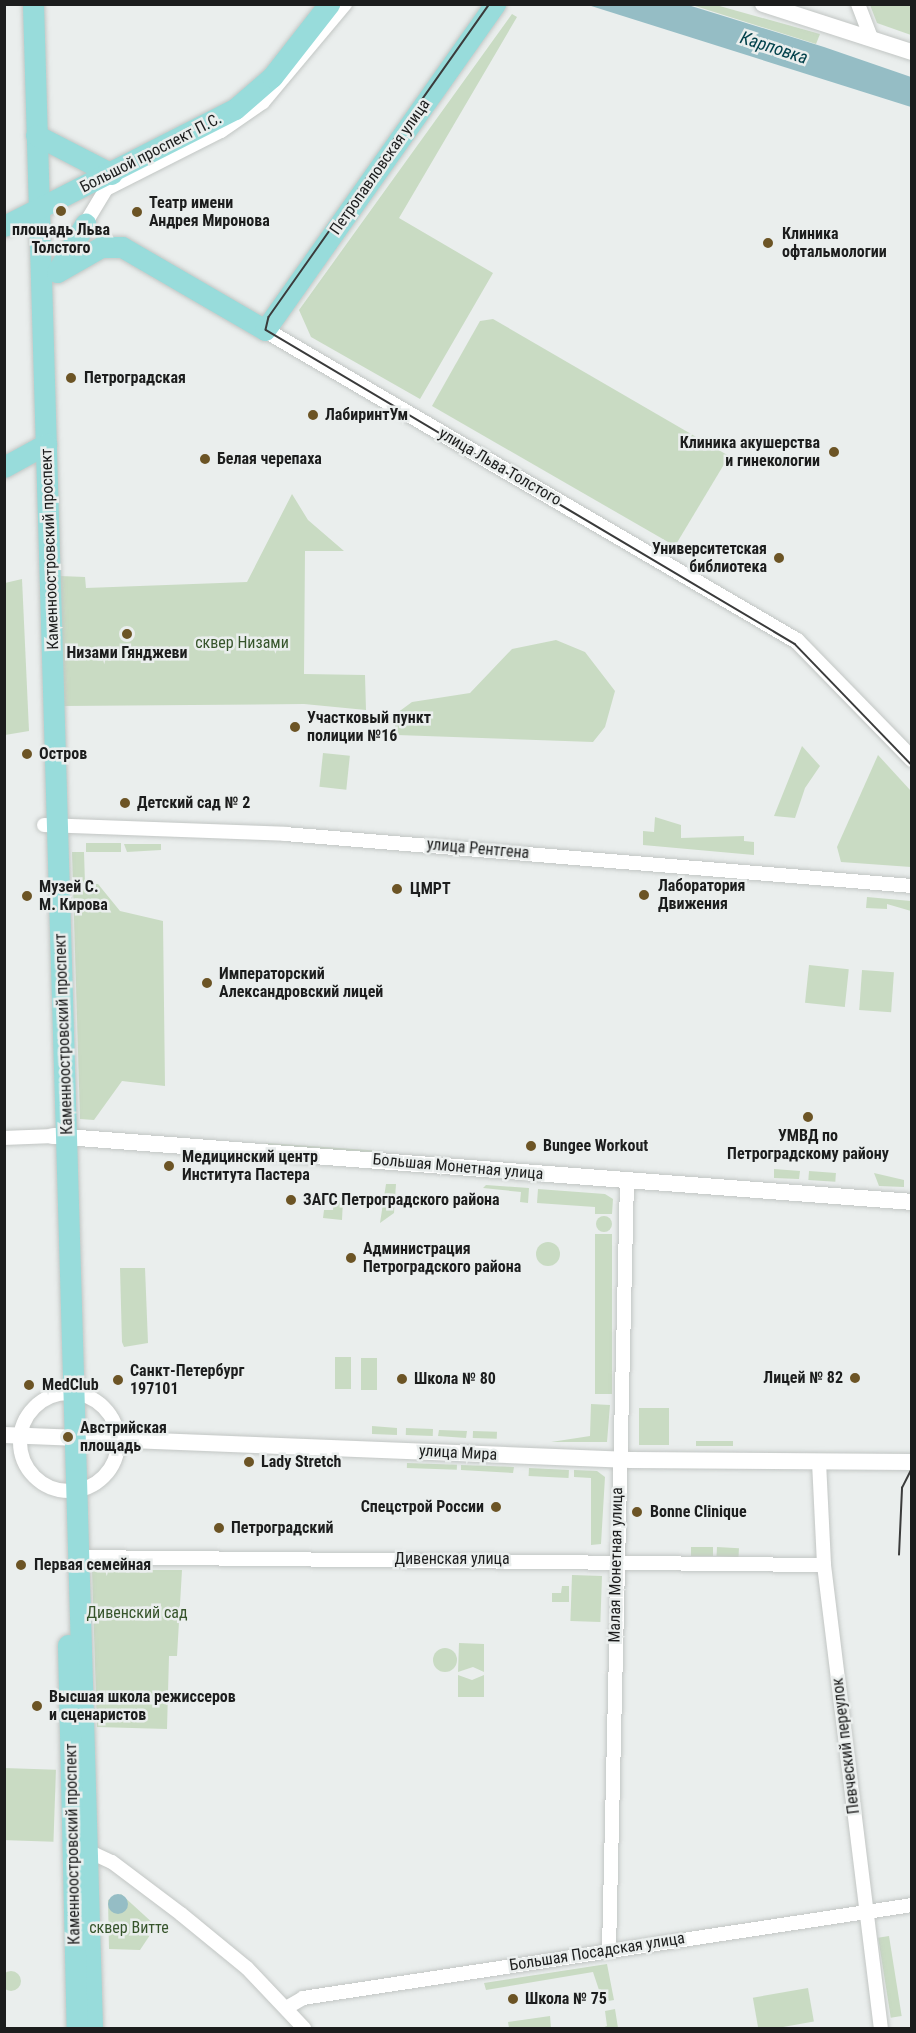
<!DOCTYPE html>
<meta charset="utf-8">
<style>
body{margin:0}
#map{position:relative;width:916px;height:2033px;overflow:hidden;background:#eaeeed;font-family:"Roboto Condensed",sans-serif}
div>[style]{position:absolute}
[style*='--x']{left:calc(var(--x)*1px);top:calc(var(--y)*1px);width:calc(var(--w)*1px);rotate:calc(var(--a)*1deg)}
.green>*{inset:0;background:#c9dbc3;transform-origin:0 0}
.round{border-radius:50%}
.water>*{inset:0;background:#95bdc5}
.roads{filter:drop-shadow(0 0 2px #c2c6c4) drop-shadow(0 0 2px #c2c6c4)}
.minor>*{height:14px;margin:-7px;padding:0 7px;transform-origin:7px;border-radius:7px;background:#fff}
.minor>.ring{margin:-7px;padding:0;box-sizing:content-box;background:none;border:14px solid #fff;border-radius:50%}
.tertiary>*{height:16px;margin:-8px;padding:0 8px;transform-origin:8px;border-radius:8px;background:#fff}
.primary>*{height:21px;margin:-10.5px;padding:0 10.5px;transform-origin:10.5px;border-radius:10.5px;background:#98dcdb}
.tram>*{height:1.5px;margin:-0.75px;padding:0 0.75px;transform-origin:0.75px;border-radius:0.75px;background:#3a3b3b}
.dots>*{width:16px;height:16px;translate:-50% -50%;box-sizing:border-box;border:3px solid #eaeeed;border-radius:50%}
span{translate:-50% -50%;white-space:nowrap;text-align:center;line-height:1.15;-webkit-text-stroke:5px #eaeeed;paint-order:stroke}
.street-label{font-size:16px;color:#1c1d1d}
.poi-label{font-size:16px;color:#1c1d1d;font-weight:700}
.left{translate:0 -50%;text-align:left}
.right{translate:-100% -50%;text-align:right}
.park-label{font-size:16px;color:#36542b}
.water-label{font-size:18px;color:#03424c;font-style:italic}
.frame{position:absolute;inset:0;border:6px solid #1c1d1d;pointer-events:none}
</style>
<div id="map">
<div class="green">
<i style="clip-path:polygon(692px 5px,716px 5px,820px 34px,816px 44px)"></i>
<i style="clip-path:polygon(870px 5px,911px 5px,911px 35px,877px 23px)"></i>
<i style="clip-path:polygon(512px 14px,517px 17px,399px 218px,493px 273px,420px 399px,311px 337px,299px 310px)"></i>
<i style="clip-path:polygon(493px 319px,729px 456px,675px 546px,432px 406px,480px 321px)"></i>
<i style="clip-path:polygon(292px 494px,308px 520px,344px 551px,305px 551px,304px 674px,365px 675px,366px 710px,304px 704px,64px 706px,60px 576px,85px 577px,86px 588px,247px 582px)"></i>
<i style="clip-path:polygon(22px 579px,29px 731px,5px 735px,5px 583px)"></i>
<i style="clip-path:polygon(556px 640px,585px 652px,615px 691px,605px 727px,593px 742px,397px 735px,393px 716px,412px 702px,470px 693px,512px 649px)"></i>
<i style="clip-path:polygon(802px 746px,820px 766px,805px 788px,795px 818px,774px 816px)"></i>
<i style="left:323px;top:753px;width:27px;height:34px;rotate:6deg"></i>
<i style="clip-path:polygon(878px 755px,911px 791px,911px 867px,841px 862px,837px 847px)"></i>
<i style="clip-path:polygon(655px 817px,681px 825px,681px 838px,744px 836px,744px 841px,754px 842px,754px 855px,643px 845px,643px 831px,654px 832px)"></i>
<i style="left:86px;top:843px;width:35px;height:9px"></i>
<i style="clip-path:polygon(124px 844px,161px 844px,161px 850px,127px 852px)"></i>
<i style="clip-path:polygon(72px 852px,84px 852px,85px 884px,98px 884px,120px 911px,163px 921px,165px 1086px,122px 1081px,94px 1120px,80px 1119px)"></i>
<i style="clip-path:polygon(867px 897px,911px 901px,911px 911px,887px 904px,887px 909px,866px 908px)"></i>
<i style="left:809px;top:965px;width:40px;height:38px;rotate:6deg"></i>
<i style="left:862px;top:970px;width:32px;height:40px;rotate:4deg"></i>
<i style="clip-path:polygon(266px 1143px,382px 1151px,382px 1154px,265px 1145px)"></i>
<i style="clip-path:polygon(774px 1169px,800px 1171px,799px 1179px,774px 1178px)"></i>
<i style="left:809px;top:1171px;width:27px;height:9px;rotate:4deg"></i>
<i style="clip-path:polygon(874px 1173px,904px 1180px,904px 1187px,879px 1186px)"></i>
<i style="clip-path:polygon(386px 1184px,396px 1184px,394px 1213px,380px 1223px)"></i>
<i style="clip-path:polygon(486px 1185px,529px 1188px,528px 1203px,520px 1202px,521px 1192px,483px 1188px)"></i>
<i style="clip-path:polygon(538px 1189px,605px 1194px,613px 1199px,612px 1214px,595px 1214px,595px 1207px,537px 1203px)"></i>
<i style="clip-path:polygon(334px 1197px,343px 1200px,342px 1220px,323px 1218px,324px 1210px,333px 1210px)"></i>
<i class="round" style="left:596px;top:1216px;width:16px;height:16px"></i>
<i style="left:595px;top:1234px;width:17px;height:160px"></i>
<i class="round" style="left:536px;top:1242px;width:24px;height:24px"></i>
<i style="clip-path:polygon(120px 1268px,145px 1268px,148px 1343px,124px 1347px,122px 1342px)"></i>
<i style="left:335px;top:1357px;width:16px;height:32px"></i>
<i style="left:361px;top:1358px;width:16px;height:32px"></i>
<i style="clip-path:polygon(591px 1404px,610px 1405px,607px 1442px,551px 1442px,590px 1436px)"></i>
<i style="left:639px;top:1408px;width:30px;height:37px"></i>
<i style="clip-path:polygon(372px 1426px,397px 1428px,397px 1435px,372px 1434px)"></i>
<i style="left:406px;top:1428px;width:27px;height:7px;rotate:2deg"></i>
<i style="clip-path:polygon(439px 1430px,467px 1431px,466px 1438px,438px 1436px)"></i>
<i style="left:473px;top:1431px;width:24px;height:7px;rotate:2deg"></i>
<i style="left:696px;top:1441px;width:37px;height:5px"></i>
<i style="left:407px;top:1463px;width:50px;height:5px;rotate:2deg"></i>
<i style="clip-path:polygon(461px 1465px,514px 1467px,513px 1473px,461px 1470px)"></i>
<i style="left:529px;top:1468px;width:40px;height:8px;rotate:3deg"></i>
<i style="clip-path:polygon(574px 1470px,597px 1471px,605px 1477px,601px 1544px,591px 1545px,591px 1478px,574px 1477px)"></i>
<i style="left:691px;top:1547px;width:22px;height:9px"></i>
<i style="left:717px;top:1547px;width:22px;height:9px;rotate:3deg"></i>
<i style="clip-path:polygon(92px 1570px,182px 1570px,177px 1656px,169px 1656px,167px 1729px,97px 1727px)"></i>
<i style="left:572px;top:1575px;width:30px;height:46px;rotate:2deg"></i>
<i style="clip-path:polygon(562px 1586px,569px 1586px,569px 1602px,552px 1602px,552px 1593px,561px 1593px)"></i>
<i style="clip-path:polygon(459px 1643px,484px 1644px,484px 1672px,473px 1667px,458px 1672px)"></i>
<i class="round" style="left:433px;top:1648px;width:24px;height:24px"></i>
<i style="clip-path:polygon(458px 1675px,472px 1680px,484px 1675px,484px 1697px,458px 1697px)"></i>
<i style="left:4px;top:1768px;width:52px;height:72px;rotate:2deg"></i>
<i style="clip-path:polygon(121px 1894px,156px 1926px,140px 1950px,109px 1949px,108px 1900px)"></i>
<i style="left:889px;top:1936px;width:81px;height:11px;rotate:81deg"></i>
<i style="clip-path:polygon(607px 1964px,614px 2000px,603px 2002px,593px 1972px,486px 1990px,484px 1983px)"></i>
<i class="round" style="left:1px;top:1971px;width:20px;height:20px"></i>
<i style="left:808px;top:1988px;width:34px;height:56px;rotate:80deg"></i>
<i style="clip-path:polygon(615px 2009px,618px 2028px,602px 2028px,607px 2026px,605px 2011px)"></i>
<i style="clip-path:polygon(550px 2016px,551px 2028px,509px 2028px,508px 2022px)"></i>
</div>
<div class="water">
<i style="clip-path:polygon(588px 5px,688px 5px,824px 47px,911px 77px,911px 107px)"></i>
<i class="round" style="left:108px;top:1894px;width:20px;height:20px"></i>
</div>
<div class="roads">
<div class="minor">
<i style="--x:858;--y:4;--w:36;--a:69"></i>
<i style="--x:85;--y:224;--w:41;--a:-59"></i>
<i style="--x:106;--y:189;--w:129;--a:-26.8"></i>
<i style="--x:221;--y:131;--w:51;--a:-34.6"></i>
<i style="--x:263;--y:102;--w:128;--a:-50.1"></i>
<i style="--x:44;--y:825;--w:241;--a:2.1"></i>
<i style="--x:285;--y:834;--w:629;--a:4.74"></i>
<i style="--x:4;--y:1138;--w:49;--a:-2.3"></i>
<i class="ring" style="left:20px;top:1393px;width:84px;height:84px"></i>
<i style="--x:819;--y:1462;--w:103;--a:87.2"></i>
<i style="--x:824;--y:1565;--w:466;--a:83"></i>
<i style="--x:80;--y:1557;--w:744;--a:0.62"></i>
<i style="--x:88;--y:1851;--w:26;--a:25"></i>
<i style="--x:112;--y:1862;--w:86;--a:37"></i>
<i style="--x:181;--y:1914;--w:85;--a:39.3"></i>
<i style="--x:247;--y:1968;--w:83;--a:46.5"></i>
<i style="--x:609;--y:1950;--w:770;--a:-88.66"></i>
<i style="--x:286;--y:2008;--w:20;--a:-30"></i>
<i style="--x:303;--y:1998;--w:616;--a:-8.68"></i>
</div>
<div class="tertiary">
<i style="--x:763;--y:4;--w:157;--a:17.9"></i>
<i style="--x:265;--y:330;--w:616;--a:30.31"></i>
<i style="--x:797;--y:641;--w:165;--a:45.7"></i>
<i style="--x:53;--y:1136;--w:862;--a:4.39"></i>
<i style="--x:4;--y:1435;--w:627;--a:2.28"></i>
<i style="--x:631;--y:1460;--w:281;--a:0.4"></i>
</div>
<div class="primary">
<i style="--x:33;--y:4;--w:2025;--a:88.33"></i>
<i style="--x:36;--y:135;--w:85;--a:27.2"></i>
<i style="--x:4;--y:226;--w:259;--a:-26.9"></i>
<i style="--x:235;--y:109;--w:49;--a:-40.9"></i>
<i style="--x:272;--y:77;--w:93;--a:-52"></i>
<i style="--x:57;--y:272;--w:51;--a:-29.6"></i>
<i style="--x:101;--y:247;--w:21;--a:0"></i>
<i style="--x:122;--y:247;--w:165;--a:30.1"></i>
<i style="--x:265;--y:330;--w:399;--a:-54.8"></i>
<i style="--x:57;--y:272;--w:56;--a:-59.7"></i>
<i style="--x:4;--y:467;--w:48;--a:-28.7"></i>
<i style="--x:68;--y:1645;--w:383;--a:88.7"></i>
</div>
</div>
<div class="tram">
<i style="--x:490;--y:4;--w:383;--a:125.2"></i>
<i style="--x:269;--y:317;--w:13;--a:103"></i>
<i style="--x:266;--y:330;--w:615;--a:30.69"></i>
<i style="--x:795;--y:644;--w:168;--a:46"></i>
<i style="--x:899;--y:1555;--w:67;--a:-87.4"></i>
<i style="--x:902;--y:1488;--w:22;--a:-63"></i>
</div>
<div class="dots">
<i style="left:61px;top:211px;background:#6c5425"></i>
<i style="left:137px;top:212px;background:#6c5425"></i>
<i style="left:768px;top:243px;background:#6c5425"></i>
<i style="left:71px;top:378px;background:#6c5425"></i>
<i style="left:313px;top:415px;background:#6c5425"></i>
<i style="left:834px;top:452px;background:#6c5425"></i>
<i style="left:205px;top:459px;background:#6c5425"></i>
<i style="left:779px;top:558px;background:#6c5425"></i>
<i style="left:127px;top:634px;background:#6c5425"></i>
<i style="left:295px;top:727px;background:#6c5425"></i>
<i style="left:27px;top:754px;background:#6c5425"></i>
<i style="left:125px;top:803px;background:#6c5425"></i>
<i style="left:397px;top:889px;background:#6c5425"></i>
<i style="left:644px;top:895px;background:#6c5425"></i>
<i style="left:27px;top:896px;background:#6c5425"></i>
<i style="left:207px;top:983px;background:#6c5425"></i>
<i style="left:808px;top:1117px;background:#6c5425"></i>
<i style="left:531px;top:1146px;background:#6c5425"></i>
<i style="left:169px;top:1166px;background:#6c5425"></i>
<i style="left:291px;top:1200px;background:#6c5425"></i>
<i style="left:351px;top:1258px;background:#6c5425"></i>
<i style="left:855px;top:1378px;background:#6c5425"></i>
<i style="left:402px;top:1379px;background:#6c5425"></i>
<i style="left:118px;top:1380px;background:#6c5425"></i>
<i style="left:29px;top:1385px;background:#6c5425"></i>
<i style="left:68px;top:1437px;background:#6c5425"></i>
<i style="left:249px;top:1462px;background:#6c5425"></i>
<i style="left:496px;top:1507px;background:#6c5425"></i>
<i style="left:637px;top:1512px;background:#6c5425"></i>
<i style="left:219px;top:1528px;background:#6c5425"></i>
<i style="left:21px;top:1565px;background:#6c5425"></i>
<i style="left:37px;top:1706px;background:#6c5425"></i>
<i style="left:513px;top:1999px;background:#6c5425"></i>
</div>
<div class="street-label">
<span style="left:151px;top:153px;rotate:-27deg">Большой проспект П.С.</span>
<span style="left:380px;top:167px;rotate:-55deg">Петропавловская улица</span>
<span style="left:500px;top:467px;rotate:30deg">улица Льва Толстого</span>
<span style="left:50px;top:549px;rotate:-92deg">Каменноостровский проспект</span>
<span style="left:478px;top:849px;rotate:5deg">улица Рентгена</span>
<span style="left:64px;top:1034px;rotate:-92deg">Каменноостровский проспект</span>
<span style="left:458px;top:1167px;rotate:5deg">Большая Монетная улица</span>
<span style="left:458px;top:1453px;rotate:3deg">улица Мира</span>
<span style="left:452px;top:1559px">Дивенская улица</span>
<span style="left:616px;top:1565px;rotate:-89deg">Малая Монетная улица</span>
<span style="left:846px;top:1746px;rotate:-97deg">Певческий переулок</span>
<span style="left:73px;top:1844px;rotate:-91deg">Каменноостровский проспект</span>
<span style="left:597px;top:1952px;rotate:-9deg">Большая Посадская улица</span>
</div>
<div class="poi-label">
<span class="left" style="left:149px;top:212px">Театр имени<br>Андрея Миронова</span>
<span style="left:61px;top:239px">площадь Льва<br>Толстого</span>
<span class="left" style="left:782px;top:243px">Клиника<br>офтальмологии</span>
<span class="left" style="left:84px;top:378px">Петроградская</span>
<span class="left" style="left:325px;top:415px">ЛабиринтУм</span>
<span class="right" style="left:820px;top:452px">Клиника акушерства<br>и гинекологии</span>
<span class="left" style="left:217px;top:459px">Белая черепаха</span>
<span class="right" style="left:767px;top:558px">Университетская<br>библиотека</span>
<span style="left:127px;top:653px">Низами Гянджеви</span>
<span class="left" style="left:307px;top:727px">Участковый пункт<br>полиции №16</span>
<span class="left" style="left:39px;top:754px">Остров</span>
<span class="left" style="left:137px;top:803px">Детский сад № 2</span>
<span class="left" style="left:658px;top:895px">Лаборатория<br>Движения</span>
<span class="left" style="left:39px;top:896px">Музей С.<br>М. Кирова</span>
<span class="left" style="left:410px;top:889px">ЦМРТ</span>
<span class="left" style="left:219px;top:983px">Императорский<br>Александровский лицей</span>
<span style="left:808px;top:1145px">УМВД по<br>Петроградскому району</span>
<span class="left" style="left:543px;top:1146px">Bungee Workout</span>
<span class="left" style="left:182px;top:1166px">Медицинский центр<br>Института Пастера</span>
<span class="left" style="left:303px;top:1200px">ЗАГС Петроградского района</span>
<span class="left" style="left:363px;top:1258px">Администрация<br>Петроградского района</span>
<span class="left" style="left:130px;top:1380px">Санкт-Петербург<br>197101</span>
<span class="right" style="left:843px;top:1378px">Лицей № 82</span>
<span class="left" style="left:414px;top:1379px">Школа № 80</span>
<span class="left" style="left:42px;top:1385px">MedClub</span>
<span class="left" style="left:80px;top:1437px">Австрийская<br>площадь</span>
<span class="left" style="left:261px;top:1462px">Lady Stretch</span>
<span class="right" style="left:484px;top:1507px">Спецстрой России</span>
<span class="left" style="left:650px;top:1512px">Bonne Clinique</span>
<span class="left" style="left:231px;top:1528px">Петроградский</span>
<span class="left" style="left:34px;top:1565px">Первая семейная</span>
<span class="left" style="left:49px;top:1706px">Высшая школа режиссеров<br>и сценаристов</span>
<span class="left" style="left:525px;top:1999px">Школа № 75</span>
</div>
<div class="park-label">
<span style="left:242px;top:643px">сквер Низами</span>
<span style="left:137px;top:1613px">Дивенский сад</span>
<span style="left:129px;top:1928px">сквер Витте</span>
</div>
<div class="water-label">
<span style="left:774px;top:48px;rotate:18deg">Карповка</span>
</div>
<div class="frame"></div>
</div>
